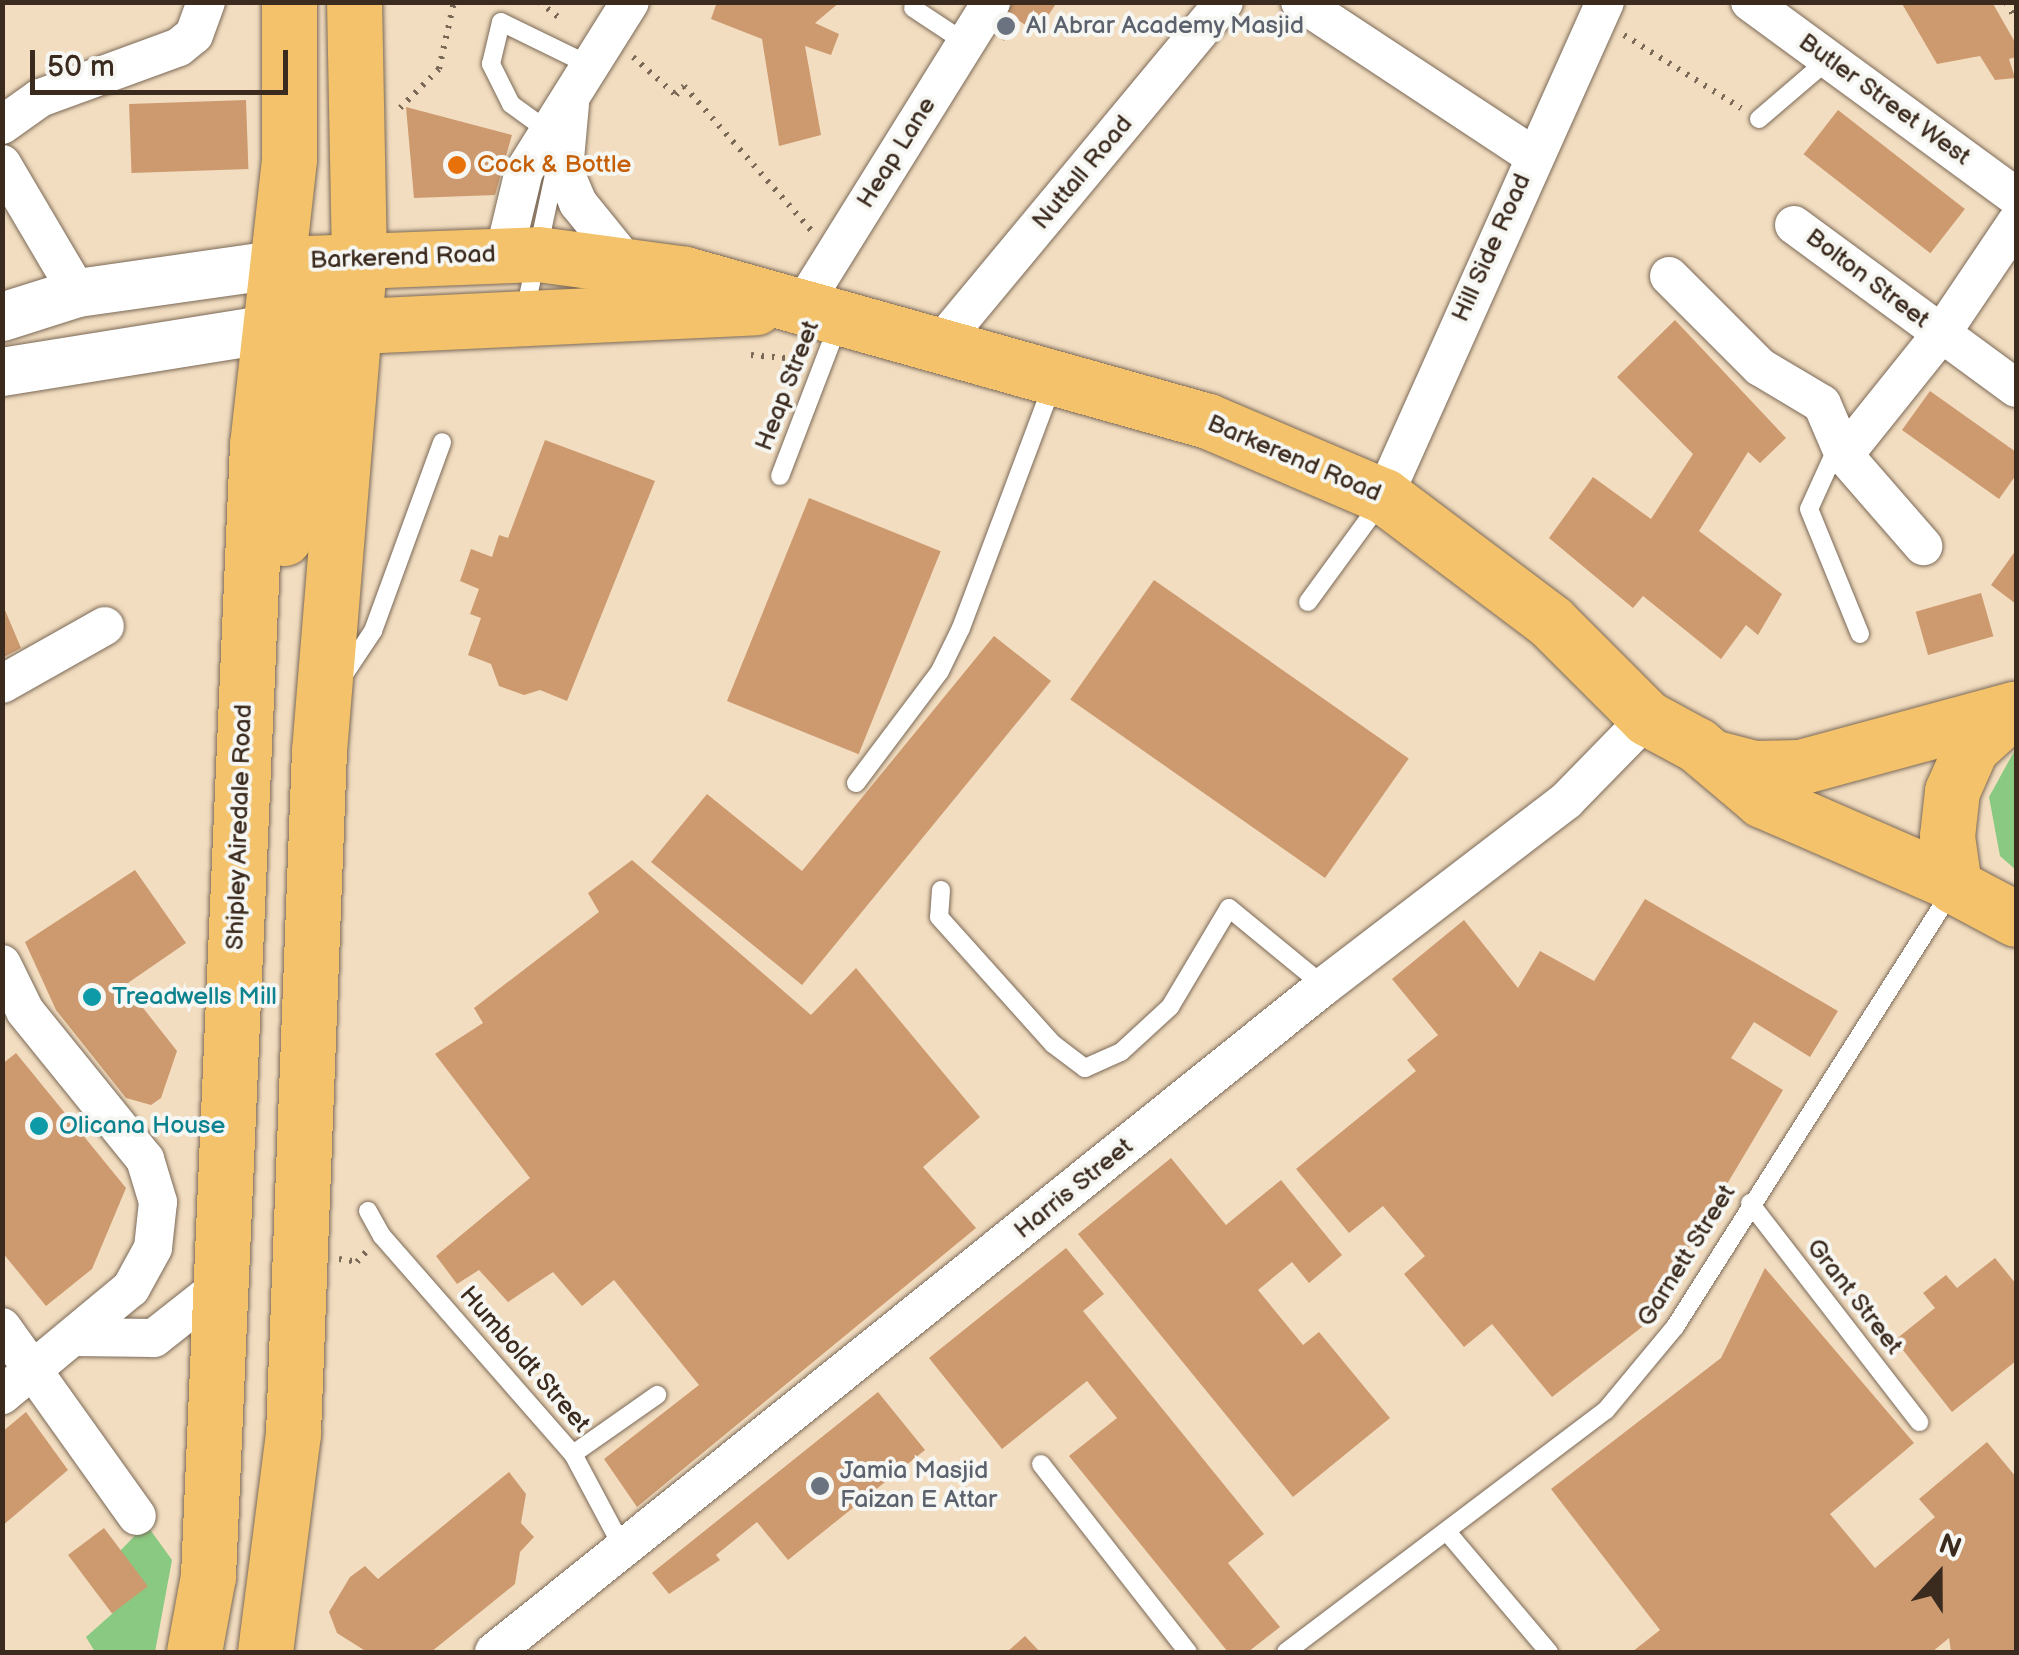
<!DOCTYPE html>
<style>
body{margin:0}
#map{position:relative;width:2019px;height:1655px;overflow:hidden;background:#f2ddc0;font-family:"Balsamiq Sans",sans-serif}
div>[style]{position:absolute}
[style*='--x']{left:calc(var(--x)*1px);top:calc(var(--y)*1px);width:calc(var(--w)*1px);rotate:calc(var(--a)*1deg)}
.green>*{inset:0;background:#89c981}
.building>*{inset:0;background:#cd9a6f;transform-origin:0 0}
.path>*{height:6px;margin-top:-3px;transform-origin:0;background:repeating-linear-gradient(90deg,#7b6957 0 2.5px,transparent 0 10.5px)}
.roads{filter:drop-shadow(0 0 2px #7b6957) drop-shadow(0 0 2px #7b6957)}
.service>*{height:18px;margin:-9px;padding:0 9px;transform-origin:9px;border-radius:9px;background:#fff}
.minor>*{height:38px;margin:-19px;padding:0 19px;transform-origin:19px;border-radius:19px;background:#fff}
.tertiary>*{height:48px;margin:-24px;padding:0 24px;transform-origin:24px;border-radius:24px;background:#fff}
.primary>*{height:55px;margin:-27.5px;padding:0 27.5px;transform-origin:27.5px;border-radius:27.5px;background:#f3c26a}
.dots>*{width:28px;height:28px;translate:-50% -50%;box-sizing:border-box;border:5px solid #f6f6f2;border-radius:50%}
span{translate:-50% -50%;white-space:nowrap;text-align:center;line-height:1.15;-webkit-text-stroke:8px #f6f6f2;paint-order:stroke}
.worship-label{font-size:25px;color:#5b616d}
.left{translate:0 -50%;text-align:left}
.street-label{font-size:25px;color:#3b2a1e}
.food-label{font-size:25px;color:#c56008}
.culture-label{font-size:25px;color:#0d838f}
.frame{position:absolute;inset:0;border:5px solid #3b2a1e;pointer-events:none}
.north{position:absolute;left:1889px;top:1525px;width:100px;height:100px;-webkit-text-stroke:8px #f6f6f2;paint-order:stroke;rotate:21deg;font-size:28px;font-weight:700;line-height:40px;text-align:center;color:#3b2a1e}
.north::after{content:'';display:block;margin:auto;width:35px;height:45px;background:#3b2a1e;clip-path:polygon(50% 0,100% 100%,50% 72%,0 100%)}
.scale{position:absolute;left:30px;top:50px;width:258px;height:45px;box-sizing:border-box;border:5px solid #3b2a1e;border-top:0;padding-left:12px;font-size:30px;line-height:35px;white-space:nowrap;color:#3b2a1e;-webkit-text-stroke:8px #f6f6f2;paint-order:stroke}
</style>
<div id="map">
<div class="green">
<i style="clip-path:polygon(2016px 748px,2016px 870px,2000px 856px,1989px 797px)"></i>
<i style="clip-path:polygon(146px 1524px,172px 1560px,155px 1652px,95px 1652px,86px 1637px,113px 1613px,121px 1550px)"></i>
</div>
<div class="building">
<i style="clip-path:polygon(717px 2px,840px 2px,815px 23px,839px 34px,831px 55px,805px 46px,821px 135px,779px 146px,762px 39px,711px 19px)"></i>
<i style="clip-path:polygon(1013px 2px,1057px 2px,1037px 33px,1018px 20px,1004px 41px,993px 34px)"></i>
<i style="clip-path:polygon(1901px 2px,1992px 2px,2016px 44px,2016px 57px,2009px 59px,2015px 78px,1995px 80px,1980px 56px,1937px 64px)"></i>
<i style="left:246px;top:100px;width:69px;height:117px;rotate:88deg"></i>
<i style="clip-path:polygon(406px 107px,512px 135px,495px 195px,414px 198px)"></i>
<i style="left:1838px;top:110px;width:161px;height:56px;rotate:38deg"></i>
<i style="clip-path:polygon(1675px 320px,1786px 438px,1760px 463px,1748px 452px,1699px 531px,1782px 594px,1758px 635px,1746px 625px,1721px 659px,1643px 596px,1633px 608px,1549px 538px,1593px 477px,1651px 519px,1693px 454px,1617px 377px)"></i>
<i style="clip-path:polygon(1930px 391px,2016px 452px,2016px 475px,1999px 499px,1902px 430px)"></i>
<i style="clip-path:polygon(545px 440px,655px 481px,567px 701px,540px 690px,524px 695px,499px 686px,491px 664px,468px 655px,481px 618px,470px 614px,479px 589px,460px 581px,471px 549px,492px 557px,499px 535px,508px 538px)"></i>
<i style="left:809px;top:498px;width:142px;height:219px;rotate:22deg"></i>
<i style="clip-path:polygon(2016px 550px,2016px 604px,1991px 585px)"></i>
<i style="left:1154px;top:580px;width:311px;height:146px;rotate:35deg"></i>
<i style="left:1981px;top:593px;width:45px;height:68px;rotate:74deg"></i>
<i style="clip-path:polygon(2px 603px,21px 648px,2px 658px)"></i>
<i style="clip-path:polygon(994px 636px,1051px 681px,802px 985px,651px 862px,707px 794px,802px 871px)"></i>
<i style="clip-path:polygon(632px 860px,811px 1015px,856px 968px,980px 1117px,923px 1167px,976px 1228px,637px 1507px,604px 1459px,699px 1385px,614px 1280px,582px 1306px,553px 1272px,508px 1302px,479px 1270px,457px 1284px,436px 1256px,530px 1178px,435px 1054px,483px 1023px,474px 1008px,599px 912px,588px 893px)"></i>
<i style="clip-path:polygon(135px 870px,186px 943px,125px 985px,177px 1051px,161px 1098px,151px 1105px,126px 1098px,56px 1010px,25px 942px)"></i>
<i style="clip-path:polygon(1645px 899px,1838px 1011px,1810px 1057px,1754px 1022px,1731px 1058px,1783px 1090px,1642px 1327px,1552px 1397px,1492px 1324px,1464px 1347px,1404px 1274px,1425px 1256px,1383px 1206px,1349px 1233px,1296px 1169px,1416px 1071px,1407px 1060px,1438px 1035px,1392px 979px,1464px 920px,1518px 988px,1540px 951px,1594px 981px)"></i>
<i style="clip-path:polygon(16px 1053px,126px 1188px,92px 1269px,46px 1306px,2px 1252px,2px 1064px)"></i>
<i style="clip-path:polygon(1171px 1158px,1226px 1225px,1281px 1180px,1342px 1255px,1309px 1283px,1292px 1262px,1258px 1290px,1303px 1345px,1319px 1332px,1390px 1418px,1293px 1497px,1078px 1234px)"></i>
<i style="clip-path:polygon(1066px 1248px,1104px 1294px,1083px 1311px,1264px 1534px,1228px 1563px,1280px 1627px,1248px 1652px,1228px 1652px,1069px 1456px,1117px 1418px,1087px 1381px,1002px 1449px,929px 1358px)"></i>
<i style="clip-path:polygon(1995px 1258px,2016px 1284px,2016px 1361px,1952px 1412px,1895px 1340px,1935px 1308px,1923px 1293px,1946px 1275px,1957px 1288px)"></i>
<i style="clip-path:polygon(1765px 1268px,1914px 1443px,1830px 1514px,1875px 1568px,1935px 1517px,1919px 1499px,1987px 1442px,2016px 1477px,2016px 1652px,1951px 1652px,1949px 1638px,1932px 1652px,1632px 1652px,1660px 1630px,1551px 1489px,1721px 1358px)"></i>
<i style="clip-path:polygon(878px 1392px,925px 1450px,788px 1560px,757px 1522px,716px 1555px,720px 1560px,669px 1594px,652px 1573px)"></i>
<i style="clip-path:polygon(26px 1412px,68px 1470px,2px 1526px,2px 1432px)"></i>
<i style="clip-path:polygon(509px 1472px,526px 1494px,521px 1523px,534px 1537px,520px 1552px,515px 1584px,431px 1652px,367px 1652px,337px 1633px,329px 1612px,350px 1577px,365px 1566px,378px 1579px)"></i>
<i style="left:104px;top:1528px;width:73px;height:45px;rotate:53deg"></i>
<i style="clip-path:polygon(1025px 1636px,1040px 1652px,1007px 1652px)"></i>
</div>
<div class="path">
<i style="--x:539;--y:2;--w:29;--a:38"></i>
<i style="--x:2006;--y:2;--w:21;--a:61"></i>
<i style="--x:1624;--y:35;--w:138;--a:32"></i>
<i style="--x:633;--y:57;--w:57;--a:41.5"></i>
<i style="--x:676;--y:95;--w:12;--a:-48"></i>
<i style="--x:684;--y:86;--w:193;--a:48.6"></i>
<i style="--x:400;--y:108;--w:55;--a:-45"></i>
<i style="--x:439;--y:69;--w:69;--a:-77.4"></i>
<i style="--x:751;--y:355;--w:47;--a:4.9"></i>
<i style="--x:339;--y:1259;--w:18;--a:9"></i>
<i style="--x:357;--y:1262;--w:15;--a:-48"></i>
</div>
<div class="roads">
<div class="service">
<i style="--x:913;--y:8;--w:64;--a:33.4"></i>
<i style="--x:1759;--y:119;--w:92;--a:-40.6"></i>
<i style="--x:548;--y:131;--w:46;--a:-143.9"></i>
<i style="--x:511;--y:104;--w:45;--a:-116.6"></i>
<i style="--x:491;--y:64;--w:43;--a:-76.6"></i>
<i style="--x:501;--y:22;--w:96;--a:26"></i>
<i style="--x:525;--y:311;--w:149;--a:-78"></i>
<i style="--x:1839;--y:443;--w:72;--a:114.4"></i>
<i style="--x:1809;--y:509;--w:135;--a:67.8"></i>
<i style="--x:780;--y:476;--w:165;--a:-69"></i>
<i style="--x:1308;--y:602;--w:124;--a:-53.9"></i>
<i style="--x:341;--y:679;--w:58;--a:-56.3"></i>
<i style="--x:373;--y:631;--w:201;--a:-69.9"></i>
<i style="--x:856;--y:783;--w:140;--a:-53.1"></i>
<i style="--x:940;--y:671;--w:48;--a:-64"></i>
<i style="--x:961;--y:628;--w:264;--a:-69.4"></i>
<i style="--x:941;--y:890;--w:27;--a:94"></i>
<i style="--x:939;--y:917;--w:171;--a:48.1"></i>
<i style="--x:1053;--y:1044;--w:40;--a:37"></i>
<i style="--x:1085;--y:1068;--w:39;--a:-24"></i>
<i style="--x:1121;--y:1052;--w:67;--a:-42.6"></i>
<i style="--x:1170;--y:1007;--w:115;--a:-59.2"></i>
<i style="--x:1229;--y:908;--w:123;--a:39.4"></i>
<i style="--x:1750;--y:1203;--w:277;--a:52.3"></i>
<i style="--x:368;--y:1211;--w:29;--a:61"></i>
<i style="--x:382;--y:1236;--w:290;--a:48.8"></i>
<i style="--x:573;--y:1454;--w:111;--a:62"></i>
<i style="--x:573;--y:1454;--w:103;--a:-35.1"></i>
<i style="--x:1041;--y:1464;--w:239;--a:52"></i>
<i style="--x:1448;--y:1533;--w:156;--a:49.7"></i>
<i style="--x:1286;--y:1652;--w:401;--a:-37.1"></i>
<i style="--x:1606;--y:1410;--w:108;--a:-50.3"></i>
<i style="--x:1675;--y:1327;--w:515;--a:-57.61"></i>
</div>
<div class="minor">
<i style="--x:1300;--y:2;--w:278;--a:33.4"></i>
<i style="--x:1750;--y:2;--w:330;--a:36.2"></i>
<i style="--x:570;--y:104;--w:66;--a:95.2"></i>
<i style="--x:564;--y:170;--w:36;--a:67"></i>
<i style="--x:578;--y:203;--w:81;--a:51"></i>
<i style="--x:2;--y:125;--w:47;--a:-35.4"></i>
<i style="--x:40;--y:98;--w:148;--a:-20.1"></i>
<i style="--x:179;--y:47;--w:19;--a:-39"></i>
<i style="--x:194;--y:35;--w:35;--a:-70"></i>
<i style="--x:2;--y:164;--w:150;--a:59.5"></i>
<i style="--x:1794;--y:225;--w:275;--a:36.3"></i>
<i style="--x:504;--y:254;--w:85;--a:-76.5"></i>
<i style="--x:524;--y:171;--w:199;--a:-57.9"></i>
<i style="--x:1669;--y:276;--w:129;--a:45"></i>
<i style="--x:1760;--y:367;--w:72;--a:30.8"></i>
<i style="--x:1822;--y:404;--w:56;--a:66.7"></i>
<i style="--x:1844;--y:455;--w:121;--a:49"></i>
<i style="--x:804;--y:303;--w:354;--a:-58.1"></i>
<i style="--x:941;--y:343;--w:443;--a:-50.3"></i>
<i style="--x:1844;--y:455;--w:155;--a:-51.3"></i>
<i style="--x:1941;--y:334;--w:134;--a:-56"></i>
<i style="--x:1384;--y:496;--w:541;--a:-65.9"></i>
<i style="--x:2;--y:684;--w:118;--a:-29.4"></i>
<i style="--x:2;--y:964;--w:52;--a:63.9"></i>
<i style="--x:25;--y:1011;--w:191;--a:51"></i>
<i style="--x:145;--y:1159;--w:45;--a:73.2"></i>
<i style="--x:158;--y:1202;--w:46;--a:96.2"></i>
<i style="--x:153;--y:1248;--w:46;--a:118.8"></i>
<i style="--x:131;--y:1288;--w:168;--a:140.3"></i>
<i style="--x:2;--y:1327;--w:232;--a:54.5"></i>
<i style="--x:74;--y:1337;--w:80;--a:0.7"></i>
<i style="--x:154;--y:1338;--w:85;--a:-38.3"></i>
<i style="--x:494;--y:1652;--w:1064;--a:-38.74"></i>
<i style="--x:1324;--y:986;--w:305;--a:-37.4"></i>
<i style="--x:1566;--y:801;--w:116;--a:-45.7"></i>
</div>
<div class="tertiary">
<i style="--x:2;--y:317;--w:80;--a:-17.5"></i>
<i style="--x:78;--y:293;--w:205;--a:-8.1"></i>
<i style="--x:2;--y:372;--w:270;--a:-9.1"></i>
</div>
<div class="primary">
<i style="--x:281;--y:264;--w:257;--a:-2.2"></i>
<i style="--x:538;--y:254;--w:148;--a:7.7"></i>
<i style="--x:685;--y:274;--w:543;--a:15.7"></i>
<i style="--x:1208;--y:421;--w:191;--a:23.1"></i>
<i style="--x:1384;--y:496;--w:209;--a:37"></i>
<i style="--x:1551;--y:622;--w:136;--a:45"></i>
<i style="--x:1647;--y:718;--w:57;--a:28.4"></i>
<i style="--x:1697;--y:745;--w:85;--a:40.2"></i>
<i style="--x:1762;--y:800;--w:208;--a:23.5"></i>
<i style="--x:317;--y:328;--w:439;--a:-2.7"></i>
<i style="--x:284;--y:538;--w:226;--a:-83.1"></i>
<i style="--x:311;--y:314;--w:47;--a:-61.8"></i>
<i style="--x:333;--y:273;--w:29;--a:-27"></i>
<i style="--x:2014;--y:709;--w:58;--a:137.8"></i>
<i style="--x:1971;--y:748;--w:47;--a:113.8"></i>
<i style="--x:1952;--y:791;--w:45;--a:96.3"></i>
<i style="--x:1947;--y:836;--w:50;--a:82"></i>
<i style="--x:1954;--y:886;--w:70;--a:28"></i>
<i style="--x:1712;--y:757;--w:43;--a:14.7"></i>
<i style="--x:1754;--y:768;--w:46;--a:-1.2"></i>
<i style="--x:1800;--y:767;--w:222;--a:-15.2"></i>
<i style="--x:194;--y:1652;--w:77;--a:-79.6"></i>
<i style="--x:208;--y:1576;--w:1132;--a:-87.52"></i>
<i style="--x:257;--y:445;--w:289;--a:-83.6"></i>
<i style="--x:289;--y:158;--w:156;--a:-90"></i>
<i style="--x:265;--y:1652;--w:221;--a:-82.7"></i>
<i style="--x:293;--y:1433;--w:682;--a:-87.82"></i>
<i style="--x:319;--y:751;--w:493;--a:-85.3"></i>
<i style="--x:359;--y:260;--w:258;--a:-91.1"></i>
</div>
</div>
<div class="dots">
<i style="left:1006px;top:26px;background:#6b7280"></i>
<i style="left:457px;top:165px;background:#e8710a"></i>
<i style="left:92px;top:997px;background:#0f9aa8"></i>
<i style="left:39px;top:1126px;background:#0f9aa8"></i>
<i style="left:820px;top:1486px;background:#6b7280"></i>
</div>
<div class="worship-label">
<span class="left" style="left:1026px;top:26px">Al Abrar Academy Masjid</span>
<span class="left" style="left:840px;top:1486px">Jamia Masjid<br>Faizan E Attar</span>
</div>
<div class="street-label">
<span style="left:1884px;top:100px;rotate:36deg">Butler Street West</span>
<span style="left:897px;top:153px;rotate:-58deg">Heap Lane</span>
<span style="left:1083px;top:173px;rotate:-50deg">Nuttall Road</span>
<span style="left:1492px;top:248px;rotate:-66deg">Hill Side Road</span>
<span style="left:403px;top:258px;rotate:-2deg">Barkerend Road</span>
<span style="left:1867px;top:279px;rotate:37deg">Bolton Street</span>
<span style="left:788px;top:386px;rotate:-69deg">Heap Street</span>
<span style="left:1294px;top:459px;rotate:23deg">Barkerend Road</span>
<span style="left:240px;top:827px;rotate:-88deg">Shipley Airedale Road</span>
<span style="left:1074px;top:1189px;rotate:-39deg">Harris Street</span>
<span style="left:1687px;top:1256px;rotate:-58deg">Garnett Street</span>
<span style="left:1854px;top:1297px;rotate:52deg">Grant Street</span>
<span style="left:524px;top:1360px;rotate:49deg">Humboldt Street</span>
</div>
<div class="food-label">
<span class="left" style="left:477px;top:165px">Cock &amp; Bottle</span>
</div>
<div class="culture-label">
<span class="left" style="left:112px;top:997px">Treadwells Mill</span>
<span class="left" style="left:59px;top:1126px">Olicana House</span>
</div>
<div class="frame"></div>
<div class="north">N</div>
<div class="scale">50 m</div>
</div>
